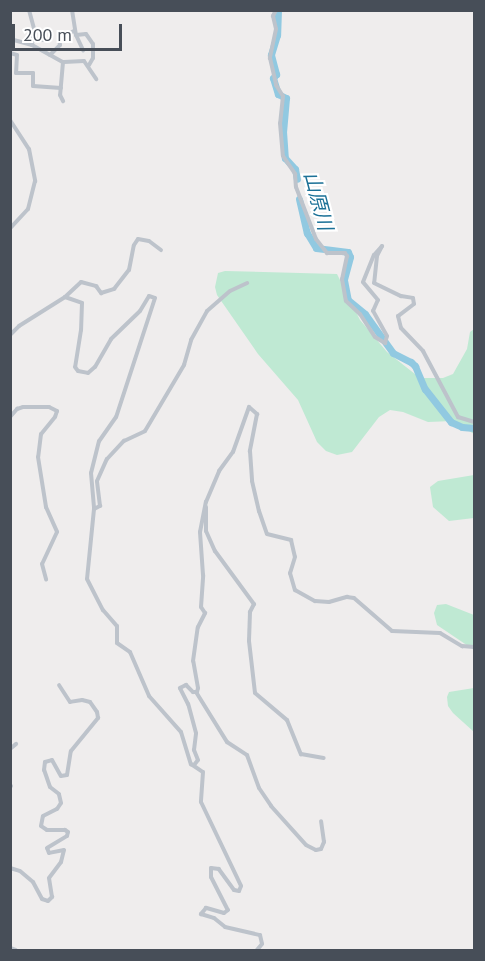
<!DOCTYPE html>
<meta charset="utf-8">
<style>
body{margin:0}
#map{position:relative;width:485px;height:961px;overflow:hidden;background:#efeded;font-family:"PT Sans","Noto Sans JP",sans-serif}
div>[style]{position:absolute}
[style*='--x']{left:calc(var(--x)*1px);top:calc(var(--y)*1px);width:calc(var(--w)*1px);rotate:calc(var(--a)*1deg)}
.green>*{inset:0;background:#bfe9d3}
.river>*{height:7px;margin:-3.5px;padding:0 3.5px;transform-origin:3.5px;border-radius:3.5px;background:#91c9e1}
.minor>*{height:4px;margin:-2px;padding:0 2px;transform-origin:2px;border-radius:2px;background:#bdc3cb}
span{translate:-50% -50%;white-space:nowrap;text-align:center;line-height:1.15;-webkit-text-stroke:4.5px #fff;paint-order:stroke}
.water-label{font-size:20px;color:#1c7197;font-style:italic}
.frame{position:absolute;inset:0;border:12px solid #474e58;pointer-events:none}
.scale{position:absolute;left:12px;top:24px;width:110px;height:27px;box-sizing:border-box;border:3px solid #474e58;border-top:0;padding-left:8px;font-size:18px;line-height:21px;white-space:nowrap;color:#474e58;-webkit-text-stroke:4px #fff;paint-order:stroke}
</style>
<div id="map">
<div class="green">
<i style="clip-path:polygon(225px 271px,337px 274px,360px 320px,387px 352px,420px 378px,443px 378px,453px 374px,467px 349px,470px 332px,474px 329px,474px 434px,453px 421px,428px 422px,403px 412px,390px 410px,379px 417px,352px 452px,337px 455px,326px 451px,317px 442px,298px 400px,258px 354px,217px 295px,215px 287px,218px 273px)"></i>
<i style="clip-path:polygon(474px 475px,474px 518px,449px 521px,433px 507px,430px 487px,438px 481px)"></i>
<i style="clip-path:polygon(446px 604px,474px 615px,474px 650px,437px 625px,434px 613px,437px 605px)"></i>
<i style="clip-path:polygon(474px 688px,474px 732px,453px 713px,448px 706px,447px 697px,449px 692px)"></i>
</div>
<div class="river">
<i style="--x:278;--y:10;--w:25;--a:92"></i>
<i style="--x:277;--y:35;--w:21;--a:107"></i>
<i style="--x:271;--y:55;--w:20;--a:75"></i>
<i style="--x:276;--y:74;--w:5;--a:127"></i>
<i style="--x:273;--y:78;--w:17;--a:73"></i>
<i style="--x:278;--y:94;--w:9;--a:27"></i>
<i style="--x:286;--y:98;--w:33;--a:95"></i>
<i style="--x:283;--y:131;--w:27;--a:86"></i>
<i style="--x:285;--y:158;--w:15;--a:48"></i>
<i style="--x:295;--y:169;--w:10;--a:79"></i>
<i style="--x:299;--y:199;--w:35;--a:77"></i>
<i style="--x:307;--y:233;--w:17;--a:59"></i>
<i style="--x:316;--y:248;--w:32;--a:7"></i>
<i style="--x:348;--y:252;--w:5;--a:68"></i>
<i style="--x:350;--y:257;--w:24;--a:105"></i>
<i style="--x:344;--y:280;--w:20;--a:79"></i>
<i style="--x:348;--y:300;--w:22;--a:39"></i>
<i style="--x:365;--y:314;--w:48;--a:54.3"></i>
<i style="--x:393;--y:353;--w:20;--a:27"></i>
<i style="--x:411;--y:362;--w:6;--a:45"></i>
<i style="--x:415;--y:366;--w:25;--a:67"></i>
<i style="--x:425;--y:389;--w:42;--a:51.8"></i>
<i style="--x:451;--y:422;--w:12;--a:24"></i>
<i style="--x:462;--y:427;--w:12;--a:5"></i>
</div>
<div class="minor">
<i style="--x:29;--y:10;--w:20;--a:75"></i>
<i style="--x:34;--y:29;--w:16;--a:97"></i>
<i style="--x:72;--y:10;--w:25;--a:81"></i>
<i style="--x:76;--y:35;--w:10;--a:-6"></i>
<i style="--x:86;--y:34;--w:12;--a:55"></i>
<i style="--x:93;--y:44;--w:14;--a:90"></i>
<i style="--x:93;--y:58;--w:8;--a:120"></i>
<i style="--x:276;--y:10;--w:7;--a:117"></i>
<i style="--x:273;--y:16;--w:13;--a:77"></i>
<i style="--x:276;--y:29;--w:30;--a:102"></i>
<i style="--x:270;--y:58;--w:28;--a:77"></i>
<i style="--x:276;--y:85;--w:13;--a:58"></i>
<i style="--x:283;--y:96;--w:27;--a:96"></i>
<i style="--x:280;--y:123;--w:33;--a:85"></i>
<i style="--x:283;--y:156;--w:22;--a:56"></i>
<i style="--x:295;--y:174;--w:13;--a:86"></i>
<i style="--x:296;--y:187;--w:56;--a:69"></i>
<i style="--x:316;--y:239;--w:18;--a:52"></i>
<i style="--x:327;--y:253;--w:18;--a:0"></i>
<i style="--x:345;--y:253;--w:4;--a:56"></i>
<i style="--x:347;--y:256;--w:24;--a:102"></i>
<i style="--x:342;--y:279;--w:22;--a:80"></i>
<i style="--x:346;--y:301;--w:19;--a:43"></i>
<i style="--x:360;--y:314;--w:27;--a:57"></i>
<i style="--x:375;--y:337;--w:12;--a:31"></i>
<i style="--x:385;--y:343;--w:7;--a:-74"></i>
<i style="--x:387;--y:336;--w:29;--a:-119"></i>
<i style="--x:373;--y:311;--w:12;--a:-66"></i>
<i style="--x:378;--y:300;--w:23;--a:-130"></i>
<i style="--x:363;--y:282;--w:29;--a:-68"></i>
<i style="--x:374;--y:255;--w:12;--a:-48"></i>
<i style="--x:382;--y:246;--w:11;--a:117"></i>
<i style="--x:377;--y:256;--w:27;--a:96"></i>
<i style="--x:374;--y:283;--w:30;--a:26"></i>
<i style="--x:401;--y:296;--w:12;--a:9"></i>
<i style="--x:413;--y:298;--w:6;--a:81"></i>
<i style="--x:414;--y:304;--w:20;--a:143"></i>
<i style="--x:398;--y:316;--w:12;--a:76"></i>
<i style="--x:401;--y:328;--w:32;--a:46"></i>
<i style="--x:423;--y:351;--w:75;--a:62.1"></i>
<i style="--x:458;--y:417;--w:17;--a:17"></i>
<i style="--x:76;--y:35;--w:17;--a:65"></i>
<i style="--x:10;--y:39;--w:23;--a:15"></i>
<i style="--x:32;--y:45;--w:35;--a:29"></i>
<i style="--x:63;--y:62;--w:33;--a:95"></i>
<i style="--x:60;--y:95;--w:7;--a:63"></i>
<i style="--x:33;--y:39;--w:12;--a:5"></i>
<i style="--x:10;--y:53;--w:7;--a:16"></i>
<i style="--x:17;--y:55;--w:18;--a:93"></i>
<i style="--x:16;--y:73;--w:17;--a:0"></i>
<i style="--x:33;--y:73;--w:13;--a:90"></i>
<i style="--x:33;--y:86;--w:28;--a:4"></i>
<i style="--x:50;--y:55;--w:14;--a:-45"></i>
<i style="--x:60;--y:45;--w:7;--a:-98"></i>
<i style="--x:59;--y:38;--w:17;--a:-25"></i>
<i style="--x:64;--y:62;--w:20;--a:-3"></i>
<i style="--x:84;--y:61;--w:22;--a:56"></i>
<i style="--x:10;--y:120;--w:35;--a:57"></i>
<i style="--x:29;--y:149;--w:33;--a:79"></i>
<i style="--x:35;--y:181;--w:29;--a:104"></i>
<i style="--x:28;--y:209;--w:26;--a:133"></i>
<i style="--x:65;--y:297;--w:18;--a:19"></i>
<i style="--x:82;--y:303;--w:27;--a:92"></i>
<i style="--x:81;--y:330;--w:37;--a:99"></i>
<i style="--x:75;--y:367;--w:5;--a:53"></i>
<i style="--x:78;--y:371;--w:10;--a:11"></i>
<i style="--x:88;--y:373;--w:9;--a:-41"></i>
<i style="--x:95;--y:367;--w:32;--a:-60"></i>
<i style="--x:111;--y:339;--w:40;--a:-44"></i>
<i style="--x:140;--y:311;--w:17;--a:-59"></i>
<i style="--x:149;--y:296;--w:6;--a:18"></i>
<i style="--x:155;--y:298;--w:125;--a:108.1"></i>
<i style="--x:116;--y:417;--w:29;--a:125"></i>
<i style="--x:99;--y:441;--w:33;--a:104"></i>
<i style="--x:91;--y:473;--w:36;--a:85"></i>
<i style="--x:94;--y:509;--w:70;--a:95.7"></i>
<i style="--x:87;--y:579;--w:35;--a:63"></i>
<i style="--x:103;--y:610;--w:21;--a:49"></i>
<i style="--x:117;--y:626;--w:17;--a:90"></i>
<i style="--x:117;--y:643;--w:16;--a:35"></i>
<i style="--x:130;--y:652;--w:48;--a:66.6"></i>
<i style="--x:149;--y:696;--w:48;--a:48.4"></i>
<i style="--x:181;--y:732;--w:34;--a:73"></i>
<i style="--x:191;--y:764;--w:14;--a:34"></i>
<i style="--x:203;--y:772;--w:30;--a:94"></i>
<i style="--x:201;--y:802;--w:93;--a:64.5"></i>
<i style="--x:241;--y:886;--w:5;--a:112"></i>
<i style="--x:239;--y:891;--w:5;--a:-169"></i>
<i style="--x:234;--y:890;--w:26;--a:-126"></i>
<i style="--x:219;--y:869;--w:8;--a:-173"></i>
<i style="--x:211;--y:868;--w:9;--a:90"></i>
<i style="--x:211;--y:877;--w:37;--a:63"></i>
<i style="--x:228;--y:910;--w:5;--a:143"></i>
<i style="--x:224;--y:913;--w:19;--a:-164"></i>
<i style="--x:206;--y:908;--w:8;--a:130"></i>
<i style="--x:201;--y:914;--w:14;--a:17"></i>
<i style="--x:214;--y:918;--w:14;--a:39"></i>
<i style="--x:225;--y:927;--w:36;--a:13"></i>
<i style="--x:260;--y:935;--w:9;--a:77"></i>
<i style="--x:262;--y:944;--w:8;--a:130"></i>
<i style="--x:10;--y:335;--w:13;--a:-45"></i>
<i style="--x:19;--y:326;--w:54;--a:-32.2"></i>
<i style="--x:65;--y:297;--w:22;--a:-43"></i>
<i style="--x:81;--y:282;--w:16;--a:15"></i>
<i style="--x:96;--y:286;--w:9;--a:54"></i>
<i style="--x:101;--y:293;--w:14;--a:-17"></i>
<i style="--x:114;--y:289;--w:24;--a:-52"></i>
<i style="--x:129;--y:270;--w:25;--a:-79"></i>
<i style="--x:134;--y:245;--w:7;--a:-56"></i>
<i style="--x:138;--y:239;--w:11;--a:10"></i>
<i style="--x:149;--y:241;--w:15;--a:37"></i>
<i style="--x:10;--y:417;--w:11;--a:-49"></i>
<i style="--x:17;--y:409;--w:6;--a:-18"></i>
<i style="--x:23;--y:407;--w:26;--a:0"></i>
<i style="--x:49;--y:407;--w:9;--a:27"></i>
<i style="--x:57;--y:411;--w:6;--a:108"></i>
<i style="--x:55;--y:417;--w:22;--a:129"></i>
<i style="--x:41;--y:434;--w:23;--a:97"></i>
<i style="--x:38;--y:457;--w:51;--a:80.9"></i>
<i style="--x:46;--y:507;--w:27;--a:66"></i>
<i style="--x:57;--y:532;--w:35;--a:115"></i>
<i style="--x:42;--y:564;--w:16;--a:75"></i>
<i style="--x:206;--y:507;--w:24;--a:90"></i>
<i style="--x:206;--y:531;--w:22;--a:66"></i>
<i style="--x:215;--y:551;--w:66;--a:53.7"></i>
<i style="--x:254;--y:604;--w:9;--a:117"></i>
<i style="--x:250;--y:612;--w:29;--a:92"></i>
<i style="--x:249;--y:641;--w:52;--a:83.4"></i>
<i style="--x:255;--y:693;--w:42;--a:40.2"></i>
<i style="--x:287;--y:720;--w:37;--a:68"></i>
<i style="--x:301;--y:754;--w:23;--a:10"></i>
<i style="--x:94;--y:509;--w:7;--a:-27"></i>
<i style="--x:100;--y:506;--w:25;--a:-97"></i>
<i style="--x:97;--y:481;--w:24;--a:-66"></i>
<i style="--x:107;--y:459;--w:25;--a:-47"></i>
<i style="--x:124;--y:441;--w:23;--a:-25"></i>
<i style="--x:145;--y:431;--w:77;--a:-59.4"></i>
<i style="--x:184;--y:365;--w:26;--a:-74"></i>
<i style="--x:191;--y:340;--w:33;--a:-61"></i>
<i style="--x:207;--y:311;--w:30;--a:-41"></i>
<i style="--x:230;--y:291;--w:19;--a:-25"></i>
<i style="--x:196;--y:692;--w:59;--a:58.2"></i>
<i style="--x:227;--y:742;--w:24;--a:33"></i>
<i style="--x:247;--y:755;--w:35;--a:70"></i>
<i style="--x:259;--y:788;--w:22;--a:56"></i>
<i style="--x:271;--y:806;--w:52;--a:48.1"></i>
<i style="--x:306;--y:845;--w:11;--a:27"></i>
<i style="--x:316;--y:850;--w:5;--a:-11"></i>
<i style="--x:321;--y:849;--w:8;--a:-67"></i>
<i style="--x:324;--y:842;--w:21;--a:-98"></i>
<i style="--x:10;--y:749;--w:8;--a:-40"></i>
<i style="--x:194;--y:765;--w:6;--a:-51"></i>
<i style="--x:198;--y:760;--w:11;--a:-112"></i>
<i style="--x:194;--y:750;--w:17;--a:-83"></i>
<i style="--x:196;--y:733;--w:30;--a:-105"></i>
<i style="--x:188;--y:704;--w:18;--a:-117"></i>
<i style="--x:180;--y:688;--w:7;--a:-27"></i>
<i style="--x:186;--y:685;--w:10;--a:45"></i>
<i style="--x:193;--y:692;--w:4;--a:0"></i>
<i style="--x:197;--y:692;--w:4;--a:-76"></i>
<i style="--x:198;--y:688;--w:27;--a:-100"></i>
<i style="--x:193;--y:661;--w:34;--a:-82"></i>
<i style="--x:198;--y:627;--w:16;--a:-63"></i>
<i style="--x:205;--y:613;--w:7;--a:-124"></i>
<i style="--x:201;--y:607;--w:32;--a:-86"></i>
<i style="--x:203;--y:575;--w:43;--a:-94"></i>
<i style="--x:200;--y:532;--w:31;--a:-79"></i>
<i style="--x:206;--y:502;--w:34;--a:-67"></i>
<i style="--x:219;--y:471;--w:24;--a:-54"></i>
<i style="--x:233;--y:452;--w:48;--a:-70.4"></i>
<i style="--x:249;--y:407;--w:11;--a:41"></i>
<i style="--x:257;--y:414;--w:38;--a:101"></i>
<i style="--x:250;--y:451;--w:30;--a:86"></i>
<i style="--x:252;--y:481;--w:31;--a:77"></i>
<i style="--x:259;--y:511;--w:24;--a:71"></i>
<i style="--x:267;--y:534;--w:25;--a:14"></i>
<i style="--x:291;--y:540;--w:17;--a:77"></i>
<i style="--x:295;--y:557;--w:17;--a:107"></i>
<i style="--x:290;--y:573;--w:18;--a:74"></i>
<i style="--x:295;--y:590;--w:23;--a:29"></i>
<i style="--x:315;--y:601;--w:14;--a:4"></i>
<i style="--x:329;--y:602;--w:19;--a:-16"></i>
<i style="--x:347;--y:597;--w:7;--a:8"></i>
<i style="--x:354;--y:598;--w:50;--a:41"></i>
<i style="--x:392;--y:631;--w:48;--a:2.4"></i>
<i style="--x:440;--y:633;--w:26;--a:31"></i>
<i style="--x:462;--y:646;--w:12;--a:5"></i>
<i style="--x:10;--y:786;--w:1;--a:0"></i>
<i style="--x:10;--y:868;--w:10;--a:17"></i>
<i style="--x:20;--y:871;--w:17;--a:40"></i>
<i style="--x:33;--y:882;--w:19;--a:62"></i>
<i style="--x:42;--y:899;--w:6;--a:18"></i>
<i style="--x:48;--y:901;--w:6;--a:-45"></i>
<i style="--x:52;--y:897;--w:19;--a:-99"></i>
<i style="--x:49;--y:878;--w:20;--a:-53"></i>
<i style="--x:61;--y:862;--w:12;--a:-76"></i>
<i style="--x:64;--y:850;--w:15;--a:169"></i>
<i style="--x:49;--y:853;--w:5;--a:-112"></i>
<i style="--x:47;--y:848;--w:23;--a:-31"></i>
<i style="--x:67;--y:836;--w:4;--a:-76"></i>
<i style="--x:68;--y:832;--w:4;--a:-146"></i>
<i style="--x:65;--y:830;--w:18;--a:180"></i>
<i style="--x:47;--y:830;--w:7;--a:-146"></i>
<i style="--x:41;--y:826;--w:10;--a:-79"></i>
<i style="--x:43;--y:816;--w:16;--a:-27"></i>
<i style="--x:57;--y:809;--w:7;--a:-56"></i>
<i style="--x:61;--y:803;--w:9;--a:-103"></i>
<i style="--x:59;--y:794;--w:11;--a:-142"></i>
<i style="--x:50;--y:787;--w:18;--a:-109"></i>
<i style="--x:44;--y:770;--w:8;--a:-83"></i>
<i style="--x:45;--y:762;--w:7;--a:-16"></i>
<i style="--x:52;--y:760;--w:18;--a:61"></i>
<i style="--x:61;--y:776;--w:6;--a:-9"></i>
<i style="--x:67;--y:775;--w:24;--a:-81"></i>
<i style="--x:71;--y:751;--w:43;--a:-50.7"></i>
<i style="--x:98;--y:718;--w:6;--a:-99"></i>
<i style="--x:97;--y:712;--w:12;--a:-125"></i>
<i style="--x:90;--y:702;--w:8;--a:-166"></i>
<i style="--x:82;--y:700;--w:12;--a:171"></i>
<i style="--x:70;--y:702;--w:20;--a:-123"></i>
<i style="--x:10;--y:948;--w:6;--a:18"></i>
</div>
<div class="water-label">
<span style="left:318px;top:201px;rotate:75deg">山原川</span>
</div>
<div class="frame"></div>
<div class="scale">200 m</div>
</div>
